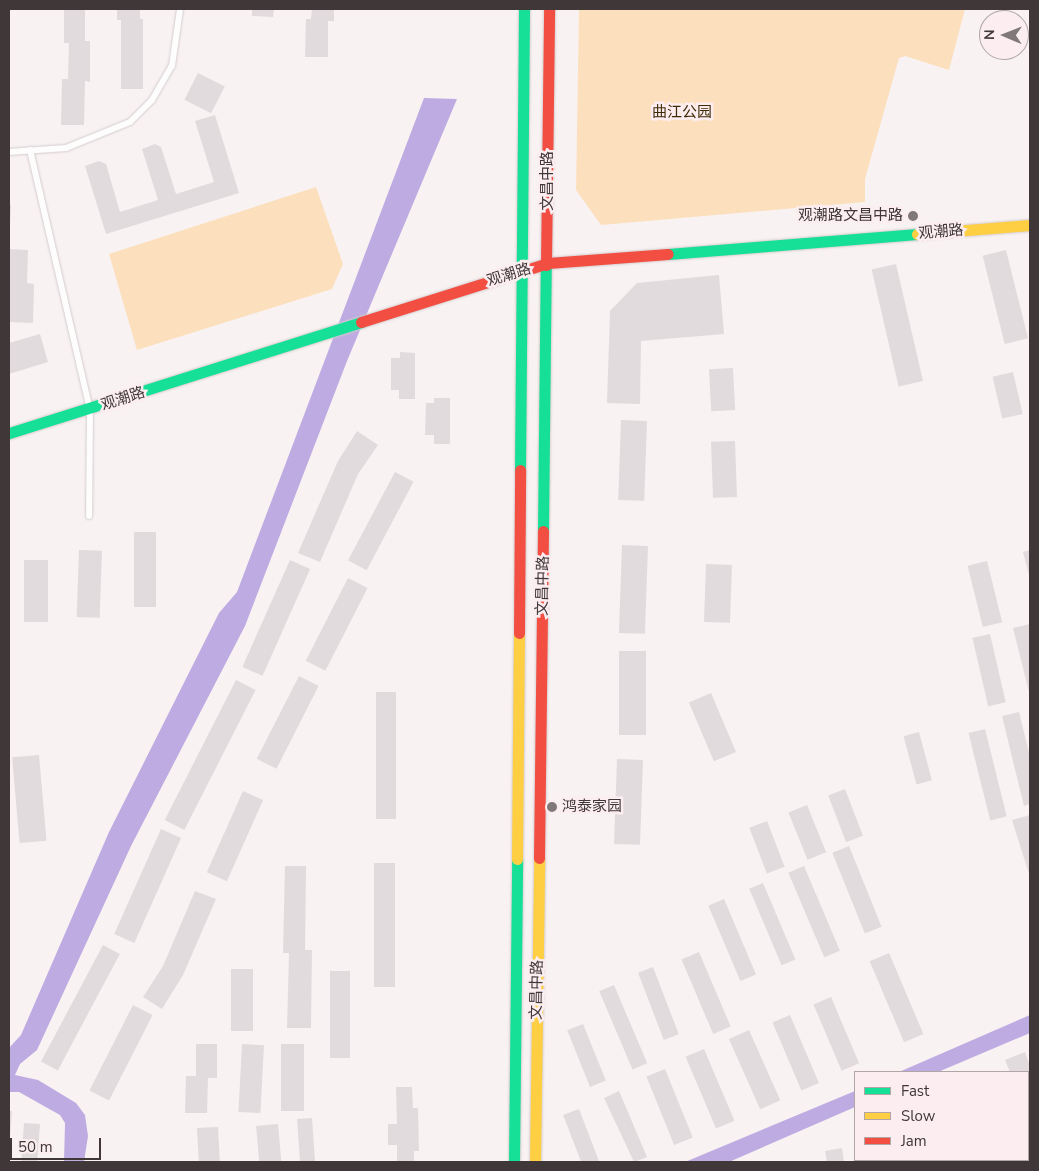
<!DOCTYPE html>
<meta charset="utf-8">
<style>
body{margin:0}
#map{position:relative;width:1039px;height:1171px;overflow:hidden;background:#f8f2f2;font-family:"Nunito Sans","Noto Sans SC",sans-serif}
div>[style]{position:absolute}
[style*='--x']{left:calc(var(--x)*1px);top:calc(var(--y)*1px);width:calc(var(--w)*1px);rotate:calc(var(--a)*1deg)}
.green>*{inset:0;background:#fce0bd}
.water>*{inset:0;background:#bdabe2}
.building>*{inset:0;background:#e1dbdd;transform-origin:0 0}
.roads{filter:drop-shadow(0 0 1px #d5ccce) drop-shadow(0 0 1px #d5ccce)}
.lane>*{height:6px;margin:-3px;padding:0 3px;transform-origin:3px;border-radius:3px;background:#fefdfd}
.fast>*{height:11px;margin:-5.5px;padding:0 5.5px;transform-origin:5.5px;border-radius:5.5px;background:#16e098}
.slow>*{height:11px;margin:-5.5px;padding:0 5.5px;transform-origin:5.5px;border-radius:5.5px;background:#ffcf43}
.jam>*{height:11px;margin:-5.5px;padding:0 5.5px;transform-origin:5.5px;border-radius:5.5px;background:#f24e42}
.dots>*{width:14px;height:14px;translate:-50% -50%;box-sizing:border-box;border:2px solid #fceef0;border-radius:50%}
span{translate:-50% -50%;white-space:nowrap;text-align:center;line-height:1.15;-webkit-text-stroke:5px #fceef0;paint-order:stroke}
.park-label{font-size:15px;color:#402a06}
.street-label{font-size:15px;color:#403738}
.poi-label{font-size:15px;color:#403738}
.right{translate:-100% -50%;text-align:right}
.left{translate:0 -50%;text-align:left}
.frame{position:absolute;inset:0;border:10px solid #403738;pointer-events:none}
.legend{position:absolute;left:854px;top:1071px;width:175px;height:90px;box-sizing:border-box;background:#fceef0;border:1px solid #b1a5a6;margin:0;padding:6px 9px;list-style:none;font-size:15px;color:#403738}
.legend li{display:flex;align-items:center;gap:10px;height:25px}
.legend b{width:25px;border:1px solid #b1a5a6}
.north{position:absolute;left:979px;top:10px;width:50px;height:50px;box-sizing:border-box;background:#fceef0;border:1px solid #b1a5a6;border-radius:50%;rotate:271deg;font-size:14px;font-weight:700;line-height:20px;text-align:center;color:#403738}
.north::after{content:'';display:block;margin:auto;width:18px;height:22px;background:#807879;clip-path:polygon(50% 0,100% 100%,50% 72%,0 100%)}
.scale{position:absolute;left:10px;top:1138px;width:91px;height:22px;box-sizing:border-box;border:2px solid #403738;border-top:0;padding-left:6px;font-size:15px;line-height:18px;white-space:nowrap;color:#403738;-webkit-text-stroke:4px #fceef0;paint-order:stroke}
</style>
<div id="map">
<div class="green">
<i style="clip-path:polygon(579px 9px,965px 9px,949px 70px,905px 56px,899px 58px,865px 179px,865px 202px,601px 225px,576px 190px)"></i>
<i style="clip-path:polygon(316px 187px,343px 264px,332px 289px,137px 350px,109px 254px)"></i>
</div>
<div class="water">
<i style="clip-path:polygon(424px 98px,457px 99px,347px 361px,245px 626px,131px 846px,37px 1050px,20px 1064px,15px 1075px,38px 1080px,76px 1103px,85px 1115px,88px 1136px,84px 1162px,64px 1162px,65px 1123px,60px 1115px,19px 1092px,9px 1092px,9px 1048px,21px 1035px,109px 832px,219px 613px,237px 592px)"></i>
<i style="clip-path:polygon(1030px 1015px,1030px 1033px,938px 1072px,899px 1072px)"></i>
<i style="clip-path:polygon(855px 1091px,855px 1107px,729px 1162px,685px 1162px)"></i>
</div>
<div class="building">
<i style="clip-path:polygon(64px 9px,85px 9px,85px 41px,90px 41px,90px 82px,85px 81px,84px 125px,61px 125px,62px 79px,68px 79px,69px 43px,64px 43px)"></i>
<i style="clip-path:polygon(117px 9px,140px 9px,140px 19px,143px 19px,143px 89px,121px 89px,121px 20px,117px 20px)"></i>
<i style="clip-path:polygon(252px 9px,274px 9px,273px 17px,252px 16px)"></i>
<i style="clip-path:polygon(312px 9px,334px 9px,334px 21px,328px 21px,328px 57px,305px 57px,306px 19px,311px 19px)"></i>
<i style="left:198px;top:73px;width:30px;height:30px;rotate:27deg"></i>
<i style="clip-path:polygon(215px 115px,239px 193px,106px 234px,85px 166px,99px 161px,106px 164px,120px 212px,158px 200px,142px 149px,155px 144px,161px 147px,176px 194px,214px 182px,195px 121px)"></i>
<i style="clip-path:polygon(9px 205px,11px 205px,10px 226px,9px 226px)"></i>
<i style="clip-path:polygon(9px 249px,28px 250px,27px 283px,34px 284px,33px 323px,9px 322px)"></i>
<i style="left:1006px;top:250px;width:91px;height:24px;rotate:76deg"></i>
<i style="left:896px;top:264px;width:120px;height:25px;rotate:77deg"></i>
<i style="clip-path:polygon(719px 275px,724px 334px,641px 341px,640px 404px,607px 403px,610px 311px,637px 283px)"></i>
<i style="clip-path:polygon(40px 334px,48px 362px,9px 374px,9px 343px)"></i>
<i style="clip-path:polygon(400px 352px,415px 353px,415px 399px,399px 399px,399px 390px,391px 390px,391px 358px,400px 358px)"></i>
<i style="left:733px;top:368px;width:42px;height:24px;rotate:87deg"></i>
<i style="left:1013px;top:372px;width:43px;height:21px;rotate:77deg"></i>
<i style="clip-path:polygon(434px 398px,450px 398px,450px 444px,434px 444px,434px 435px,425px 435px,426px 403px,434px 403px)"></i>
<i style="left:621px;top:420px;width:26px;height:80px;rotate:2deg"></i>
<i style="clip-path:polygon(357px 431px,378px 445px,358px 474px,320px 562px,298px 553px,338px 461px)"></i>
<i style="left:735px;top:441px;width:56px;height:24px;rotate:88deg"></i>
<i style="left:395px;top:472px;width:21px;height:100px;rotate:28deg"></i>
<i style="left:134px;top:532px;width:22px;height:75px"></i>
<i style="left:622px;top:545px;width:26px;height:88px;rotate:2deg"></i>
<i style="left:79px;top:550px;width:23px;height:67px;rotate:2deg"></i>
<i style="clip-path:polygon(1030px 550px,1030px 579px,1023px 552px)"></i>
<i style="left:24px;top:560px;width:24px;height:62px"></i>
<i style="left:290px;top:560px;width:22px;height:117px;rotate:24deg"></i>
<i style="left:987px;top:561px;width:63px;height:20px;rotate:76deg"></i>
<i style="left:706px;top:564px;width:26px;height:58px;rotate:2deg"></i>
<i style="left:348px;top:578px;width:22px;height:93px;rotate:27deg"></i>
<i style="clip-path:polygon(1030px 624px,1030px 696px,1013px 628px)"></i>
<i style="left:990px;top:634px;width:70px;height:18px;rotate:77deg"></i>
<i style="left:619px;top:651px;width:27px;height:84px"></i>
<i style="left:299px;top:676px;width:22px;height:93px;rotate:27deg"></i>
<i style="left:236px;top:680px;width:22px;height:157px;rotate:27deg"></i>
<i style="left:376px;top:692px;width:20px;height:127px"></i>
<i style="left:711px;top:693px;width:64px;height:24px;rotate:67deg"></i>
<i style="clip-path:polygon(1019px 712px,1030px 757px,1030px 804px,1024px 806px,1002px 716px)"></i>
<i style="left:985px;top:729px;width:90px;height:17px;rotate:76deg"></i>
<i style="left:919px;top:732px;width:50px;height:16px;rotate:75deg"></i>
<i style="left:39px;top:755px;width:86px;height:27px;rotate:85deg"></i>
<i style="left:617px;top:759px;width:26px;height:85px;rotate:2deg"></i>
<i style="left:845px;top:789px;width:50px;height:18px;rotate:69deg"></i>
<i style="left:243px;top:791px;width:22px;height:89px;rotate:24deg"></i>
<i style="left:807px;top:805px;width:51px;height:20px;rotate:68deg"></i>
<i style="clip-path:polygon(1030px 815px,1030px 877px,1012px 820px)"></i>
<i style="left:767px;top:821px;width:49px;height:19px;rotate:69deg"></i>
<i style="left:161px;top:829px;width:22px;height:115px;rotate:24deg"></i>
<i style="left:849px;top:846px;width:87px;height:18px;rotate:68deg"></i>
<i style="left:374px;top:863px;width:21px;height:124px"></i>
<i style="clip-path:polygon(285px 866px,306px 866px,305px 950px,312px 950px,311px 1028px,287px 1028px,289px 953px,283px 953px)"></i>
<i style="left:804px;top:866px;width:92px;height:17px;rotate:67deg"></i>
<i style="left:763px;top:883px;width:83px;height:15px;rotate:67deg"></i>
<i style="clip-path:polygon(195px 891px,216px 899px,183px 975px,162px 1009px,143px 997px,163px 966px)"></i>
<i style="left:724px;top:899px;width:82px;height:17px;rotate:67deg"></i>
<i style="left:103px;top:945px;width:19px;height:132px;rotate:28deg"></i>
<i style="left:699px;top:952px;width:81px;height:19px;rotate:67deg"></i>
<i style="left:889px;top:953px;width:88px;height:21px;rotate:67deg"></i>
<i style="left:653px;top:967px;width:72px;height:16px;rotate:69deg"></i>
<i style="left:231px;top:969px;width:22px;height:62px"></i>
<i style="left:330px;top:971px;width:20px;height:87px"></i>
<i style="left:614px;top:985px;width:85px;height:16px;rotate:67deg"></i>
<i style="left:831px;top:997px;width:72px;height:19px;rotate:67deg"></i>
<i style="left:133px;top:1005px;width:22px;height:96px;rotate:27deg"></i>
<i style="left:790px;top:1015px;width:74px;height:19px;rotate:67deg"></i>
<i style="left:583px;top:1024px;width:61px;height:17px;rotate:68deg"></i>
<i style="left:749px;top:1030px;width:77px;height:22px;rotate:66deg"></i>
<i style="clip-path:polygon(196px 1044px,217px 1044px,217px 1078px,208px 1078px,207px 1113px,185px 1113px,186px 1076px,196px 1076px)"></i>
<i style="left:242px;top:1044px;width:22px;height:68px;rotate:3deg"></i>
<i style="left:281px;top:1044px;width:23px;height:67px"></i>
<i style="left:704px;top:1049px;width:78px;height:20px;rotate:67deg"></i>
<i style="clip-path:polygon(1025px 1052px,1030px 1066px,1030px 1124px,1028px 1072px,1010px 1072px,1005px 1060px)"></i>
<i style="left:665px;top:1069px;width:74px;height:20px;rotate:68deg"></i>
<i style="clip-path:polygon(396px 1087px,412px 1087px,413px 1108px,418px 1108px,419px 1151px,414px 1151px,414px 1162px,397px 1162px,397px 1145px,388px 1145px,388px 1124px,397px 1124px)"></i>
<i style="clip-path:polygon(619px 1091px,647px 1157px,634px 1162px,604px 1098px)"></i>
<i style="left:579px;top:1109px;width:57px;height:17px;rotate:69deg"></i>
<i style="clip-path:polygon(9px 1111px,12px 1111px,10px 1137px,9px 1137px)"></i>
<i style="left:312px;top:1118px;width:44px;height:15px;rotate:86deg"></i>
<i style="left:24px;top:1123px;width:16px;height:39px;rotate:4deg"></i>
<i style="left:278px;top:1124px;width:38px;height:22px;rotate:85deg"></i>
<i style="left:218px;top:1127px;width:35px;height:21px;rotate:87deg"></i>
<i style="clip-path:polygon(842px 1148px,844px 1162px,827px 1162px,825px 1151px)"></i>
<i style="clip-path:polygon(1028px 1148px,1030px 1162px,1015px 1162px,1014px 1160px,1028px 1160px)"></i>
<i style="left:882px;top:1160px;width:19px;height:2px"></i>
<i style="left:929px;top:1160px;width:17px;height:2px"></i>
<i style="left:965px;top:1160px;width:24px;height:2px"></i>
</div>
<div class="roads">
<div class="lane">
<i style="--x:30;--y:150;--w:267;--a:77"></i>
<i style="--x:90;--y:410;--w:106;--a:90.5"></i>
<i style="--x:9;--y:152;--w:57;--a:-4"></i>
<i style="--x:66;--y:148;--w:69;--a:-22.1"></i>
<i style="--x:130;--y:122;--w:31;--a:-45"></i>
<i style="--x:152;--y:100;--w:39;--a:-60"></i>
<i style="--x:172;--y:66;--w:58;--a:-82"></i>
</div>
<div class="fast">
<i style="--x:668;--y:254;--w:250;--a:-4.6"></i>
<i style="--x:9;--y:433;--w:369;--a:-17.5"></i>
<i style="--x:520;--y:470;--w:461;--a:-89.5"></i>
<i style="--x:543;--y:531;--w:266;--a:-89.4"></i>
<i style="--x:514;--y:1162;--w:303;--a:-89.4"></i>
</div>
<div class="slow">
<i style="--x:917;--y:234;--w:113;--a:-4.6"></i>
<i style="--x:517;--y:859;--w:226;--a:-89.5"></i>
<i style="--x:535;--y:1162;--w:304;--a:-89.2"></i>
</div>
<div class="jam">
<i style="--x:546;--y:265;--w:256;--a:-89.3"></i>
<i style="--x:361;--y:322;--w:196;--a:-17.5"></i>
<i style="--x:548;--y:263;--w:120;--a:-4.3"></i>
<i style="--x:519;--y:633;--w:163;--a:-89.6"></i>
<i style="--x:539;--y:858;--w:327;--a:-89.3"></i>
</div>
</div>
<div class="dots">
<i style="left:913px;top:216px;background:#807879"></i>
<i style="left:552px;top:807px;background:#807879"></i>
</div>
<div class="park-label">
<span style="left:682px;top:113px">曲江公园</span>
</div>
<div class="street-label">
<span style="left:548px;top:181px;rotate:-90deg">文昌中路</span>
<span style="left:941px;top:232px;rotate:-5deg">观潮路</span>
<span style="left:509px;top:275px;rotate:-17deg">观潮路</span>
<span style="left:123px;top:399px;rotate:-18deg">观潮路</span>
<span style="left:543px;top:586px;rotate:-89deg">文昌中路</span>
<span style="left:537px;top:990px;rotate:-89deg">文昌中路</span>
</div>
<div class="poi-label">
<span class="right" style="left:903px;top:216px">观潮路文昌中路</span>
<span class="left" style="left:562px;top:807px">鸿泰家园</span>
</div>
<div class="frame"></div>
<ul class="legend">
<li><b style="height:6px;background:#16e098"></b>Fast</li>
<li><b style="height:6px;background:#ffcf43"></b>Slow</li>
<li><b style="height:6px;background:#f24e42"></b>Jam</li>
</ul>
<div class="north">N</div>
<div class="scale">50 m</div>
</div>
